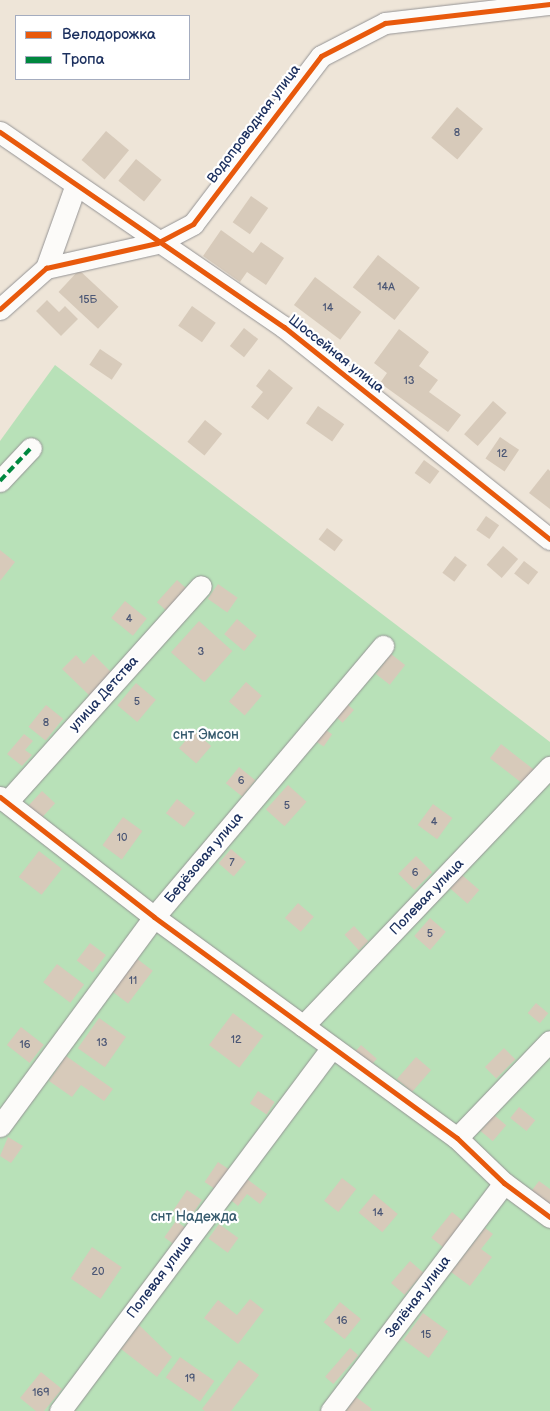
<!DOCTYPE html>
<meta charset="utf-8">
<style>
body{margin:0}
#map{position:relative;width:550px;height:1411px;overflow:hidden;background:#eee5d8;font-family:"Balsamiq Sans",sans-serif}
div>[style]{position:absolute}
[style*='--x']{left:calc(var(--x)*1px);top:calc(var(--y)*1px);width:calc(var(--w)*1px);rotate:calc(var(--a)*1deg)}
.green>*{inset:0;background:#b8e1b8}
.building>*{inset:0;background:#d7caba;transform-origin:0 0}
.roads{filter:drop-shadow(0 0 1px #959495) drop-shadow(0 0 1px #959495)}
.minor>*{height:21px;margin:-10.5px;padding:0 10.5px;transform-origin:10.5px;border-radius:10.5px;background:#fcfbf9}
.quiet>*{height:4px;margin-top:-2px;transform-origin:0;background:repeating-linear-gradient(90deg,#00873e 0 8px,transparent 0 12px)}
.cycleway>*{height:5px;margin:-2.5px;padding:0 2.5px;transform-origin:2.5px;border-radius:2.5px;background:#e8590c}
span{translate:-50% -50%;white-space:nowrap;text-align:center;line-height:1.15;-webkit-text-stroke:4.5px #fff;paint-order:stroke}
.number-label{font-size:11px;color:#4a5675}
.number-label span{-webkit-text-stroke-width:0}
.street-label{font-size:14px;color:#1b2f5e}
.park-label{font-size:14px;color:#375b6e}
.legend{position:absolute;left:15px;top:15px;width:175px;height:65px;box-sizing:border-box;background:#fff;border:1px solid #a4acbf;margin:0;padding:6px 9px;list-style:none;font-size:15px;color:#1b2f5e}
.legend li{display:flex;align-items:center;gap:10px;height:25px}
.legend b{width:25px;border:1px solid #a4acbf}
</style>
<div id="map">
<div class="green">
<i style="clip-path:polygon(55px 365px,550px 742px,550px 1411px,0 1411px,0 441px)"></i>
</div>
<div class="building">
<i style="left:457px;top:107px;width:34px;height:40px;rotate:40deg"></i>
<i style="left:106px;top:131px;width:30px;height:38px;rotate:40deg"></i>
<i style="left:136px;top:159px;width:33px;height:28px;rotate:39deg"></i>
<i style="left:251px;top:196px;width:21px;height:32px;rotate:35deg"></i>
<i style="clip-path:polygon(221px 230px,253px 253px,261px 242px,284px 258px,266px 285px,247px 272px,240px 282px,203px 256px)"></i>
<i style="left:378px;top:255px;width:53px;height:41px;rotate:38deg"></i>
<i style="left:79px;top:270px;width:54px;height:30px;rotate:43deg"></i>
<i style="left:315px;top:277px;width:58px;height:35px;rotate:37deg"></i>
<i style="clip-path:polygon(47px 300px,59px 312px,65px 306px,78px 319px,61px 336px,36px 311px)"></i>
<i style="left:192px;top:306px;width:29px;height:24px;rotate:35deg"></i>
<i style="left:244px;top:328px;width:18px;height:23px;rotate:38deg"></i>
<i style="clip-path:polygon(399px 329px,429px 352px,419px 366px,438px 380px,429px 392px,461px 415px,448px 432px,380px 383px,387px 373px,374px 363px)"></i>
<i style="left:100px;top:349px;width:27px;height:19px;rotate:34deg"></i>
<i style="clip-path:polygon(269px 369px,293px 388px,268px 420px,251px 407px,263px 392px,256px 386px)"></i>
<i style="left:493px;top:401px;width:18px;height:44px;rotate:41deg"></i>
<i style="left:318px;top:406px;width:32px;height:21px;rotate:35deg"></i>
<i style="left:205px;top:420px;width:22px;height:28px;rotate:39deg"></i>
<i style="left:500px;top:437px;width:23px;height:26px;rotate:34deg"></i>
<i style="left:424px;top:460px;width:19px;height:16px;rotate:36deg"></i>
<i style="clip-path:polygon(548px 469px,550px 471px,550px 509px,529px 493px)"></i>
<i style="left:486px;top:516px;width:16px;height:17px;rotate:35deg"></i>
<i style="left:327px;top:528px;width:20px;height:14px;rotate:37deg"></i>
<i style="left:503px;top:546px;width:20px;height:25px;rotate:41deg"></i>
<i style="clip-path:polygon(0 550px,15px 562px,0 581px)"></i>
<i style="left:455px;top:556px;width:15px;height:21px;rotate:37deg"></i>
<i style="left:524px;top:561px;width:18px;height:16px;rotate:38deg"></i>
<i style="left:177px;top:580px;width:15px;height:30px;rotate:42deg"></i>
<i style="left:218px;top:584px;width:24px;height:18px;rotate:35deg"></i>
<i style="left:125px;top:601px;width:28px;height:22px;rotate:39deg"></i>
<i style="left:237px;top:619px;width:26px;height:20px;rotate:40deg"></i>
<i style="left:199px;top:621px;width:45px;height:42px;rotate:42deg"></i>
<i style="clip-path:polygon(93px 654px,112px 673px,90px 696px,62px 669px,76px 655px,84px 664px)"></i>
<i style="left:391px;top:654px;width:18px;height:25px;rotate:38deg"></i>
<i style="left:246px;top:682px;width:21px;height:26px;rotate:41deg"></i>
<i style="left:136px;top:683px;width:26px;height:29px;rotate:40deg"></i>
<i style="left:345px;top:702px;width:12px;height:17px;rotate:42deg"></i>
<i style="left:46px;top:705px;width:22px;height:28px;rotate:39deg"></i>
<i style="left:323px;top:728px;width:11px;height:15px;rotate:34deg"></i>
<i style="left:194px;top:731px;width:23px;height:23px;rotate:41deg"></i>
<i style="clip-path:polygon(24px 734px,33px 741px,25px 750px,32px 755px,22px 766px,7px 754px)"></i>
<i style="left:501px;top:744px;width:42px;height:18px;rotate:38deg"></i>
<i style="left:239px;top:767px;width:21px;height:21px;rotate:39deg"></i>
<i style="left:288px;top:785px;width:25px;height:33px;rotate:42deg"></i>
<i style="left:42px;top:791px;width:18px;height:20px;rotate:43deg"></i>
<i style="left:177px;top:799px;width:23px;height:18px;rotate:38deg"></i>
<i style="left:433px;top:804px;width:24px;height:26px;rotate:36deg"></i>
<i style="left:123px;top:817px;width:24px;height:35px;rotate:36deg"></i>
<i style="left:231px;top:849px;width:20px;height:19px;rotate:41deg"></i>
<i style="left:39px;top:851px;width:29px;height:33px;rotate:38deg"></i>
<i style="left:416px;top:856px;width:23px;height:25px;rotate:45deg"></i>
<i style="left:462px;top:875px;width:23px;height:18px;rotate:41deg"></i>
<i style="left:298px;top:903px;width:21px;height:20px;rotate:41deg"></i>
<i style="left:430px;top:918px;width:21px;height:24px;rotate:41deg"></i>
<i style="left:354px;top:926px;width:21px;height:13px;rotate:47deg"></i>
<i style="left:90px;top:943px;width:20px;height:22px;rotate:37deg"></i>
<i style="left:136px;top:958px;width:21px;height:41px;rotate:37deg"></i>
<i style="left:57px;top:964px;width:34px;height:23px;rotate:37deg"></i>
<i style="left:536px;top:1003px;width:16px;height:13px;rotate:40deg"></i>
<i style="left:233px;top:1013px;width:38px;height:40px;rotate:37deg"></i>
<i style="left:99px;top:1018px;width:33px;height:37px;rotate:35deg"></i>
<i style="left:21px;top:1027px;width:29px;height:23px;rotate:38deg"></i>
<i style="left:361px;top:1045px;width:21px;height:13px;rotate:41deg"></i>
<i style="left:504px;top:1048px;width:16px;height:27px;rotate:45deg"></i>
<i style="clip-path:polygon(66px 1056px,113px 1089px,104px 1101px,81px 1085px,72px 1097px,49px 1081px)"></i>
<i style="left:416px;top:1057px;width:20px;height:29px;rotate:41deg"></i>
<i style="left:258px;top:1091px;width:20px;height:15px;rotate:33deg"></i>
<i style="left:519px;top:1107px;width:21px;height:14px;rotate:39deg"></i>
<i style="left:494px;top:1115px;width:16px;height:21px;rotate:40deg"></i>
<i style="clip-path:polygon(8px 1137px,23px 1146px,11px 1163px,0 1156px)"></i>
<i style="left:218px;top:1162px;width:14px;height:24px;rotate:34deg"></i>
<i style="clip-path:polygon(243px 1176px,267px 1194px,260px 1204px,247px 1194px,238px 1206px,227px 1197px)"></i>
<i style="left:342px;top:1178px;width:18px;height:29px;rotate:38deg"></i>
<i style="clip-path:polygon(539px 1181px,550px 1189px,550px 1211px,529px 1194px)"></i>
<i style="left:187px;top:1190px;width:18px;height:25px;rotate:34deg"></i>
<i style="left:374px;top:1194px;width:31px;height:24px;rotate:40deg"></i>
<i style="left:452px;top:1212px;width:21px;height:33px;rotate:39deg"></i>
<i style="left:176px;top:1221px;width:14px;height:20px;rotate:36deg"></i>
<i style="left:219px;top:1224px;width:24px;height:18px;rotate:36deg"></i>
<i style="clip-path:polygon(485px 1228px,493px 1234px,481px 1249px,492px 1257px,470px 1286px,451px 1272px)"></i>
<i style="left:92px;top:1247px;width:36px;height:38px;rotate:34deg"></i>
<i style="left:410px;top:1261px;width:18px;height:29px;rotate:41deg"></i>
<i style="clip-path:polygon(250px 1299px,264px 1310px,238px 1344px,204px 1318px,218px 1300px,237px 1315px)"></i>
<i style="left:340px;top:1302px;width:27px;height:26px;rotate:39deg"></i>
<i style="left:423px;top:1313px;width:31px;height:33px;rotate:36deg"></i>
<i style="clip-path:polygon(139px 1325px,172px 1357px,157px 1377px,121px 1349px)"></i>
<i style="left:350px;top:1348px;width:11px;height:38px;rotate:41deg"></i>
<i style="left:180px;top:1357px;width:42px;height:25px;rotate:35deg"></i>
<i style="clip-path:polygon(239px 1360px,259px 1375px,231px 1411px,205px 1411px,202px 1409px)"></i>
<i style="clip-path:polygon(41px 1372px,62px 1389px,44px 1411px,36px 1411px,20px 1398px)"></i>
<i style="clip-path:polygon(356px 1397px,372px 1409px,370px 1411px,346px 1411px)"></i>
</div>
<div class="roads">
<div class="minor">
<i style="--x:0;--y:132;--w:345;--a:34.5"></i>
<i style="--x:284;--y:327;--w:340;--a:38.6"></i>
<i style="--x:46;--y:268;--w:86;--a:-70.3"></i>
<i style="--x:0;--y:309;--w:62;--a:-41.7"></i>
<i style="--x:46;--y:268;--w:114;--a:-12.7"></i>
<i style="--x:157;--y:243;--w:41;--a:-27.8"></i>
<i style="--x:193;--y:224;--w:211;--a:-52.7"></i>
<i style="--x:321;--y:56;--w:72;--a:-27.3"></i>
<i style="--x:385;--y:23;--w:166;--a:-6.6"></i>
<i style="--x:0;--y:481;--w:45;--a:-46.8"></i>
<i style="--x:0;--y:797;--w:195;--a:37.9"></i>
<i style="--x:154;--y:917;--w:375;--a:36.1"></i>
<i style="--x:457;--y:1138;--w:65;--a:43.8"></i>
<i style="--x:504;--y:1183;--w:57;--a:36.5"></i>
<i style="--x:7;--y:802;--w:290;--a:-48.1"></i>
<i style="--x:303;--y:1026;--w:358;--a:-46.4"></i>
<i style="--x:0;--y:1126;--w:260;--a:-53.6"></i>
<i style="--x:154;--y:917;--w:355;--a:-49.8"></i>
<i style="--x:457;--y:1138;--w:134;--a:-46.2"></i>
<i style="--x:60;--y:1411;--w:454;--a:-53.2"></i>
<i style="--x:331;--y:1411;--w:286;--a:-52.8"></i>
</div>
</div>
<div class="quiet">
<i style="--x:0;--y:481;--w:45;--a:-46.8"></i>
</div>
<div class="cycleway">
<i style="--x:0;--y:132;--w:345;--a:34.5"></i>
<i style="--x:284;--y:327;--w:340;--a:38.6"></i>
<i style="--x:0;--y:309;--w:62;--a:-41.7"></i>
<i style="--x:46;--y:268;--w:114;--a:-12.7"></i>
<i style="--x:157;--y:243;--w:41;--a:-27.8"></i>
<i style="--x:193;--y:224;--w:211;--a:-52.7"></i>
<i style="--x:321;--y:56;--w:72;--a:-27.3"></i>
<i style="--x:385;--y:23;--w:166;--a:-6.6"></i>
<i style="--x:0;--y:797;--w:195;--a:37.9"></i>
<i style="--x:154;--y:917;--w:375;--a:36.1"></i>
<i style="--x:457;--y:1138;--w:65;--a:43.8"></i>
<i style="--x:504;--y:1183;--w:57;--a:36.5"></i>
</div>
<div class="number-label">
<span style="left:457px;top:133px">8</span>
<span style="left:386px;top:287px">14А</span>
<span style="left:88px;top:300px">15Б</span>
<span style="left:328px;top:308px">14</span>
<span style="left:409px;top:381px">13</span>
<span style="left:502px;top:454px">12</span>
<span style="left:129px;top:619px">4</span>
<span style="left:201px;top:652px">3</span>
<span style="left:137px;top:702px">5</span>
<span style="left:46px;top:723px">8</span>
<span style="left:241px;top:781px">6</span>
<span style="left:287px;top:806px">5</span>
<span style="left:434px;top:822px">4</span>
<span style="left:122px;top:838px">10</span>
<span style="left:232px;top:863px">7</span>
<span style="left:415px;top:873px">6</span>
<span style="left:430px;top:934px">5</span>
<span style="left:133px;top:981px">11</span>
<span style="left:236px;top:1040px">12</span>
<span style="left:102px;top:1043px">13</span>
<span style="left:25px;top:1045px">16</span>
<span style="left:378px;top:1213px">14</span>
<span style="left:98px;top:1272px">20</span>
<span style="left:342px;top:1321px">16</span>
<span style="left:426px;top:1335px">15</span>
<span style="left:190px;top:1379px">19</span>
<span style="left:41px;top:1393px">169</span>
</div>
<div class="street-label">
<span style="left:254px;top:124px;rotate:-53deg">Водопроводная улица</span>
<span style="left:336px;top:354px;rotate:38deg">Шоссейная улица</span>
<span style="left:104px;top:694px;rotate:-48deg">улица Детства</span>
<span style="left:204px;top:858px;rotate:-50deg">Берёзовая улица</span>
<span style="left:427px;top:897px;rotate:-46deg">Полевая улица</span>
<span style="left:160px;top:1277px;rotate:-53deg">Полевая улица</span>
<span style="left:418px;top:1297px;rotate:-53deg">Зелёная улица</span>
</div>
<div class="park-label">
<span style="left:206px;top:735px">снт Эмсон</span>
<span style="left:194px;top:1217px">снт Надежда</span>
</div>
<ul class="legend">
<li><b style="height:6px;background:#e8590c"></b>Велодорожка</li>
<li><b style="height:6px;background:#00873e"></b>Тропа</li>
</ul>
</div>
